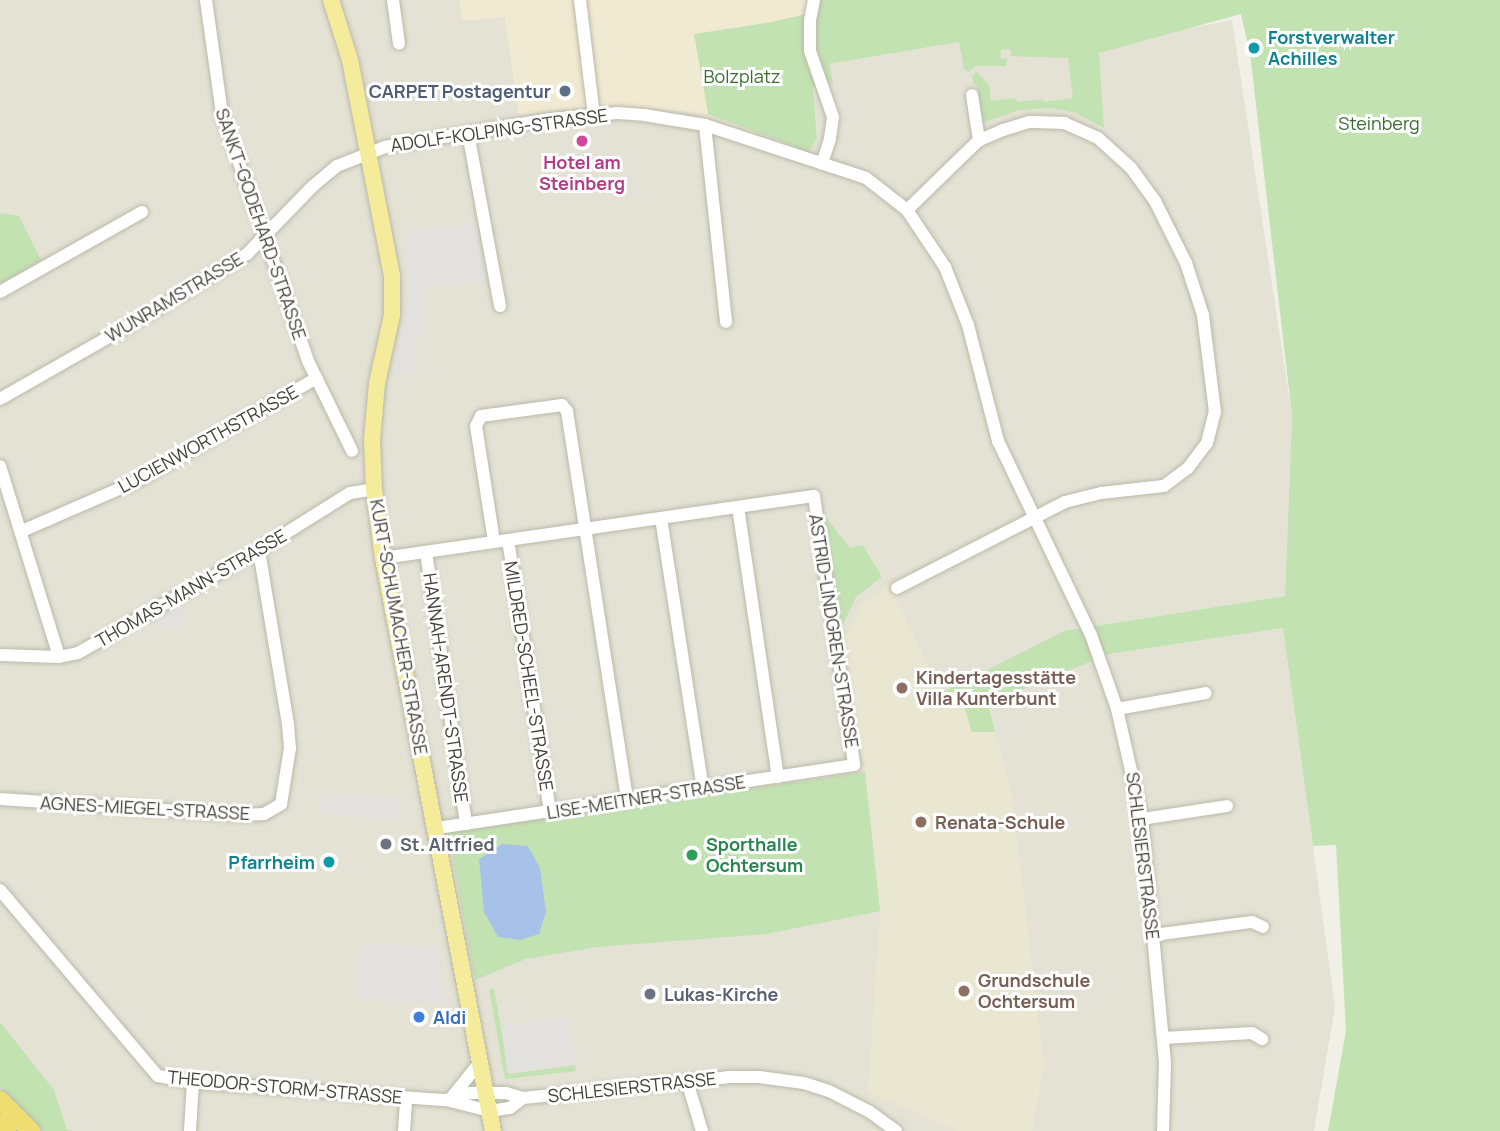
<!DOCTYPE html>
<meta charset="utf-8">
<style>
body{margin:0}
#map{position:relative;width:1500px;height:1131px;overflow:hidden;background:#f1f0e6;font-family:Manrope,sans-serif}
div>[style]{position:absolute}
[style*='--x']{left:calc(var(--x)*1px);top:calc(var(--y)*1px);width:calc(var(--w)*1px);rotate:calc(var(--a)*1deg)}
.residential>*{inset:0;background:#e4e2d4}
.commercial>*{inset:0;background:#f1ead2}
.education>*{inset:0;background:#e9e7d1}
.green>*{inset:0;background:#c3e2b2}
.parking>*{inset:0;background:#e2e1dd;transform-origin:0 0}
.water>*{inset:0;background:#a7c1e8}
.roads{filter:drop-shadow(0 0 2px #bbb9a9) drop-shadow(0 0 2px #bbb9a9)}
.minor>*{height:12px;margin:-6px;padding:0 6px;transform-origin:6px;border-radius:6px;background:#fff}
.major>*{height:16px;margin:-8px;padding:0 8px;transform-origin:8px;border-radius:8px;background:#f4ec9b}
.highway>*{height:18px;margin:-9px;padding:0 9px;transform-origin:9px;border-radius:9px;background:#efdf72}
.dots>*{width:19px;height:19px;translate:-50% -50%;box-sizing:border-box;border:4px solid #fff;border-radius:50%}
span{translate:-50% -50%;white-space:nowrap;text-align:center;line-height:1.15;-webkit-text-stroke:6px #fff;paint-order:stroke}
.culture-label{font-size:18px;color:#0d838f;font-weight:700}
.left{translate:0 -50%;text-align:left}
.right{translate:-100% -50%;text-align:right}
.park-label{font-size:18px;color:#3a6e2f}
.service-label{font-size:18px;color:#4e5e75;font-weight:700}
.street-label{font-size:18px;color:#434036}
.hotel-label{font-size:18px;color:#b23c85;font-weight:700}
.education-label{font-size:18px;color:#785e54;font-weight:700}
.worship-label{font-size:18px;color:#5b616d;font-weight:700}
.leisure-label{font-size:18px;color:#27864d;font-weight:700}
.shop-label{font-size:18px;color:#366cbe;font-weight:700}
</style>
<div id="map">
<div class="residential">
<i style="clip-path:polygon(0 0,460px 0,505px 16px,519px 115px,608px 105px,659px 107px,708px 114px,809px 152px,817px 139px,813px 87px,829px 64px,959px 42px,1070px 51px,1232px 20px,1292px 416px,1285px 596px,1064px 631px,943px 692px,983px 689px,989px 704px,1109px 654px,1283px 628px,1335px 1007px,1314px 1131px,42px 1131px,0 1089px)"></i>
</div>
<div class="commercial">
<i style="clip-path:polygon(459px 0,804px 0,806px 14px,772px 22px,694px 34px,708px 114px,608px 105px,519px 115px,505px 17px,462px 21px)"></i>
</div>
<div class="education">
<i style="clip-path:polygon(890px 585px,941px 693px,983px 689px,1011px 791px,1044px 1065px,1032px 1131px,958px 1131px,868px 1092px,880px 911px,865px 772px,842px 643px,862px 603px)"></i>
</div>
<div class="green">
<i style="clip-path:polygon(818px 0,1500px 0,1500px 1131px,1328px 1131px,1346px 1031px,1336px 845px,1313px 846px,1283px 628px,1109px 654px,988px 704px,987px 701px,995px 732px,972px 732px,959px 691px,941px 693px,1064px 631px,1285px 596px,1292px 416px,1250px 53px,1241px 14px,1099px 53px,1104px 128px,1076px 113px,1052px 108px,1020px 110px,982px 123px,977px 85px,974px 85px,972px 76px,976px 71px,989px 85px,991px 101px,1016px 98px,1017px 102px,1043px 99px,1044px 102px,1073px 98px,1068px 58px,1011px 56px,1011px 50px,1001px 49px,1000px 58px,1007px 59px,1006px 66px,976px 66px,968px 72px,964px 69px,959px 42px,829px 64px,833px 83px,813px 87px,817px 139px,809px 152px,708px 114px,694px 34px,772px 22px,806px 14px)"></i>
<i style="clip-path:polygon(0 213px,19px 216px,41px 260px,0 284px)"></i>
<i style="clip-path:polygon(824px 515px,850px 548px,863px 545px,882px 577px,856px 597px,841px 629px)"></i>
<i style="clip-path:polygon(865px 772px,880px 911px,766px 934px,597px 947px,526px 959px,475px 980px,448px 833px)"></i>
<i style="clip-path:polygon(494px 988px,509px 1074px,575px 1065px,576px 1071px,505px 1079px,489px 990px)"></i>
<i style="clip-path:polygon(0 1022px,54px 1090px,67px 1130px,74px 1131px,43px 1131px,0 1087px)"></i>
</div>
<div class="parking">
<i style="clip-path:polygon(477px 223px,485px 280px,421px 289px,428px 334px,414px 337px,419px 373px,391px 377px,409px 291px,405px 233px)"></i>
<i style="clip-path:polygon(185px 596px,184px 629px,162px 629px,155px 623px,153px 614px)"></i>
<i style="left:323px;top:793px;width:77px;height:21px;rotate:4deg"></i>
<i style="clip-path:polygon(361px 943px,437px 948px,446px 1004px,355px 999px)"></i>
<i style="left:569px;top:1018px;width:47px;height:68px;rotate:83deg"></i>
</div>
<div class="water">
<i style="clip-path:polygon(502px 844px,528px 846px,540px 868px,546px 912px,539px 934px,520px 940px,498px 937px,484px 912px,479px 859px)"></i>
</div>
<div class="roads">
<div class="minor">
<i style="--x:206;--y:0;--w:115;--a:82"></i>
<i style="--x:222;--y:114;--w:262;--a:70.8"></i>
<i style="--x:308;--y:361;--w:100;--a:63.9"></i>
<i style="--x:393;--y:0;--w:44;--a:82.2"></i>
<i style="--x:580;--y:0;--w:116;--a:83.1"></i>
<i style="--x:814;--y:0;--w:20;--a:101"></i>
<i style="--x:810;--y:20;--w:31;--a:90"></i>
<i style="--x:810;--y:51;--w:70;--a:70.8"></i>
<i style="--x:833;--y:117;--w:22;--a:98"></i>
<i style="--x:830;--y:139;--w:26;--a:108"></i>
<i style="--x:972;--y:95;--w:46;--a:81.2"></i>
<i style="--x:705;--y:125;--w:198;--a:83.9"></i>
<i style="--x:468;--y:133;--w:176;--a:79.5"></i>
<i style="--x:0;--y:292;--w:163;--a:-29.4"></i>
<i style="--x:0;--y:399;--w:172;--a:-29.7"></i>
<i style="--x:149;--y:314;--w:115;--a:-31.5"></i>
<i style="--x:247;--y:254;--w:95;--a:-45.9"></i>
<i style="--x:313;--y:186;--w:31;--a:-40"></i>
<i style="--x:337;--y:166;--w:52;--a:-21.6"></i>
<i style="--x:385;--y:147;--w:168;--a:-9.6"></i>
<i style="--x:551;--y:119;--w:66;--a:-5.2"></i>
<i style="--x:617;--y:113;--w:27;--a:4"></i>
<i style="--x:644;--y:115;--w:62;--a:9.3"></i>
<i style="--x:705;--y:125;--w:169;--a:18.2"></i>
<i style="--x:866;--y:178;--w:52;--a:38"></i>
<i style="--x:907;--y:210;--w:69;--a:56.3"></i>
<i style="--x:945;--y:267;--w:62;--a:68.4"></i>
<i style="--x:968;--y:325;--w:120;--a:75.5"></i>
<i style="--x:998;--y:441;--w:215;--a:64.4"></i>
<i style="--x:1091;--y:635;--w:78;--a:70.6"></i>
<i style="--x:1117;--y:709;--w:113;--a:77.2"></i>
<i style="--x:1142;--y:819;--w:245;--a:84.6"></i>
<i style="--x:1165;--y:1063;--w:68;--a:91.7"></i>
<i style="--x:0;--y:466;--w:200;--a:72.8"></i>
<i style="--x:738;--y:507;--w:273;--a:81.6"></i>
<i style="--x:661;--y:518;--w:273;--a:81.2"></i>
<i style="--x:22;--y:531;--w:125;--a:-23.5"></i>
<i style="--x:137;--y:481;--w:207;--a:-29.8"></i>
<i style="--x:508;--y:540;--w:275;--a:81.2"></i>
<i style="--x:494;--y:541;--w:116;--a:-98.9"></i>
<i style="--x:476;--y:426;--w:11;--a:-63"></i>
<i style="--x:481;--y:416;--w:82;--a:-7.7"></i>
<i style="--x:562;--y:405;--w:8;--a:50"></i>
<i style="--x:567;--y:411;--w:394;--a:81.2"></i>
<i style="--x:426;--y:552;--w:275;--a:81.6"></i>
<i style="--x:383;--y:558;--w:435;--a:-8.2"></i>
<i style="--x:814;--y:496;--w:272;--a:81.5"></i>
<i style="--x:854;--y:765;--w:422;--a:171.4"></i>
<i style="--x:897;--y:588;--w:189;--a:-27.1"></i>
<i style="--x:1065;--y:502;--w:37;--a:-14"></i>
<i style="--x:1101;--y:493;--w:63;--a:-6.3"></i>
<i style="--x:1164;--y:486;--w:30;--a:-37"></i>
<i style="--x:1188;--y:468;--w:31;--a:-53"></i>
<i style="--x:1207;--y:443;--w:32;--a:-76"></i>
<i style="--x:1215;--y:412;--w:98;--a:-97.1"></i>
<i style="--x:1203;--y:315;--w:55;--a:-108.1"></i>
<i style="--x:1186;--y:263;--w:69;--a:-116.6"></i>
<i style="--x:1155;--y:201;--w:41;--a:-126"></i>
<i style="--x:1131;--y:168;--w:45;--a:-137.7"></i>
<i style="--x:1098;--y:138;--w:36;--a:-156"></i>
<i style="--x:1065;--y:123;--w:36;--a:-178"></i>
<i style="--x:1029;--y:122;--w:27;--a:163"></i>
<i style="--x:1003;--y:130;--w:26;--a:157"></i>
<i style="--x:979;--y:140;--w:100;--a:135.8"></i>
<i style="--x:0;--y:655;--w:59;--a:1.9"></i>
<i style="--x:59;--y:657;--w:19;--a:-12"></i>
<i style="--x:78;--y:653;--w:208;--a:-29.6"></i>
<i style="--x:259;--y:550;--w:107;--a:-32.1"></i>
<i style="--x:350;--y:493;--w:24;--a:-9"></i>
<i style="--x:1117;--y:709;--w:90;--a:-10.2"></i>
<i style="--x:0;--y:799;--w:245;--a:3.8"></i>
<i style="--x:244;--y:815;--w:20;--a:-3"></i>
<i style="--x:264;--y:814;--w:20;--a:-30"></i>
<i style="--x:281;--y:804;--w:57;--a:-80.9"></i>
<i style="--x:290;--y:748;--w:24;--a:-95"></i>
<i style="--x:288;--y:724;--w:176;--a:-99.5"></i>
<i style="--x:1142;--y:819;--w:86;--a:-8.7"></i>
<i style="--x:0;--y:890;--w:244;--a:49.7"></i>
<i style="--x:158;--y:1076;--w:36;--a:10"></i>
<i style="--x:193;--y:1082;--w:254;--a:4.1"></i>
<i style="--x:446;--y:1100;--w:45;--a:14"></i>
<i style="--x:490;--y:1111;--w:20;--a:-9"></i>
<i style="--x:510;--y:1108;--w:16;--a:-38"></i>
<i style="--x:1154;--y:935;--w:99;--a:-7.6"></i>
<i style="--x:1252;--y:922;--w:12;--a:24"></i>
<i style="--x:1163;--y:1038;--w:89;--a:-3.2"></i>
<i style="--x:1252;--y:1033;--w:12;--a:31"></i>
<i style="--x:687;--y:1081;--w:52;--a:73.3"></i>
<i style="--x:452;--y:1097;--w:45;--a:-51.3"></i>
<i style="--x:446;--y:1100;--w:25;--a:-16"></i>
<i style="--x:470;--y:1093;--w:36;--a:0"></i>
<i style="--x:506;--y:1093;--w:18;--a:16"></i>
<i style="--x:523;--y:1098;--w:206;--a:-5.8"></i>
<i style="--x:728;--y:1077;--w:31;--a:0"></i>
<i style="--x:759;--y:1077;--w:45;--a:7.6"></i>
<i style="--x:804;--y:1083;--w:26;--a:18"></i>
<i style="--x:829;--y:1091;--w:46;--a:27.1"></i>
<i style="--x:870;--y:1112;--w:32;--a:36"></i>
<i style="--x:190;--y:1131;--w:49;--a:-86.5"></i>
<i style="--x:404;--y:1131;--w:32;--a:-86"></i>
</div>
<div class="major">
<i style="--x:331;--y:0;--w:63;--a:72.4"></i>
<i style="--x:350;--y:60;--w:220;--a:79"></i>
<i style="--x:392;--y:276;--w:39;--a:90"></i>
<i style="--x:392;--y:315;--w:70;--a:102.4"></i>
<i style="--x:377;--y:383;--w:57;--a:95"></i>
<i style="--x:372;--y:440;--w:49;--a:87.7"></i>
<i style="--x:374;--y:489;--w:70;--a:82.6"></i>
<i style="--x:383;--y:558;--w:583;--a:79.13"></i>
</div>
<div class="highway">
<i style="--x:0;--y:1100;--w:44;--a:45"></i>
<i style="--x:0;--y:1123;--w:11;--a:49"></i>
</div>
</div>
<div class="dots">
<i style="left:1254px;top:48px;background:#0f9aa8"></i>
<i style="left:565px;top:91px;background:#5c6f8a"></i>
<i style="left:582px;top:141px;background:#d1479c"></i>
<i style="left:902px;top:688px;background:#8d6e63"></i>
<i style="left:921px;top:822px;background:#8d6e63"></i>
<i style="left:386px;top:844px;background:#6b7280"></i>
<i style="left:692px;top:855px;background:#2e9e5b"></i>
<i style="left:329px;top:862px;background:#0f9aa8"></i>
<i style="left:964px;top:991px;background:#8d6e63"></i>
<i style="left:650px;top:994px;background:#6b7280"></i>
<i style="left:419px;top:1017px;background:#3f7fe0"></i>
</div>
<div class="culture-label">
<span class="left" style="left:1268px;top:48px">Forstverwalter<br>Achilles</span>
<span class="right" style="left:315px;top:862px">Pfarrheim</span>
</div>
<div class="park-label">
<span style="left:742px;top:76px">Bolzplatz</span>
<span style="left:1379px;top:123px">Steinberg</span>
</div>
<div class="service-label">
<span class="right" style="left:551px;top:91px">CARPET Postagentur</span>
</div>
<div class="street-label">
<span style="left:499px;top:130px;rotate:-8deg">ADOLF-KOLPING-STRASSE</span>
<span style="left:261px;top:224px;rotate:71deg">SANKT-GODEHARD-STRASSE</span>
<span style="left:174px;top:297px;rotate:-31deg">WUNRAMSTRASSE</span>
<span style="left:208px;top:439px;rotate:-29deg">LUCIENWORTHSTRASSE</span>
<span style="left:191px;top:588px;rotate:-30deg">THOMAS-MANN-STRASSE</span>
<span style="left:399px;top:627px;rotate:80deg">KURT-SCHUMACHER-STRASSE</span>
<span style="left:834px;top:631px;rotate:81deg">ASTRID-LINDGREN-STRASSE</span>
<span style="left:529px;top:676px;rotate:81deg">MILDRED-SCHEEL-STRASSE</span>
<span style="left:446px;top:688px;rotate:82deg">HANNAH-ARENDT-STRASSE</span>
<span style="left:646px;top:797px;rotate:-9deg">LISE-MEITNER-STRASSE</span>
<span style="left:145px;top:808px;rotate:3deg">AGNES-MIEGEL-STRASSE</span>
<span style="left:1143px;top:856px;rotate:83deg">SCHLESIERSTRASSE</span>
<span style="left:285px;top:1087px;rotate:5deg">THEODOR-STORM-STRASSE</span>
<span style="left:632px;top:1087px;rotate:-6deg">SCHLESIERSTRASSE</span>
</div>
<div class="hotel-label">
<span style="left:582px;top:173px">Hotel am<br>Steinberg</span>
</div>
<div class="education-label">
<span class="left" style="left:916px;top:688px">Kindertagesstätte<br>Villa Kunterbunt</span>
<span class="left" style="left:935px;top:822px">Renata-Schule</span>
<span class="left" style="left:978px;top:991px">Grundschule<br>Ochtersum</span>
</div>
<div class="worship-label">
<span class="left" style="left:400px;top:844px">St. Altfried</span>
<span class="left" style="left:664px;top:994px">Lukas-Kirche</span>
</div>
<div class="leisure-label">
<span class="left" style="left:706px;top:855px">Sporthalle<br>Ochtersum</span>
</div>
<div class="shop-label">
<span class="left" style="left:433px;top:1017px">Aldi</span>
</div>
</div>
